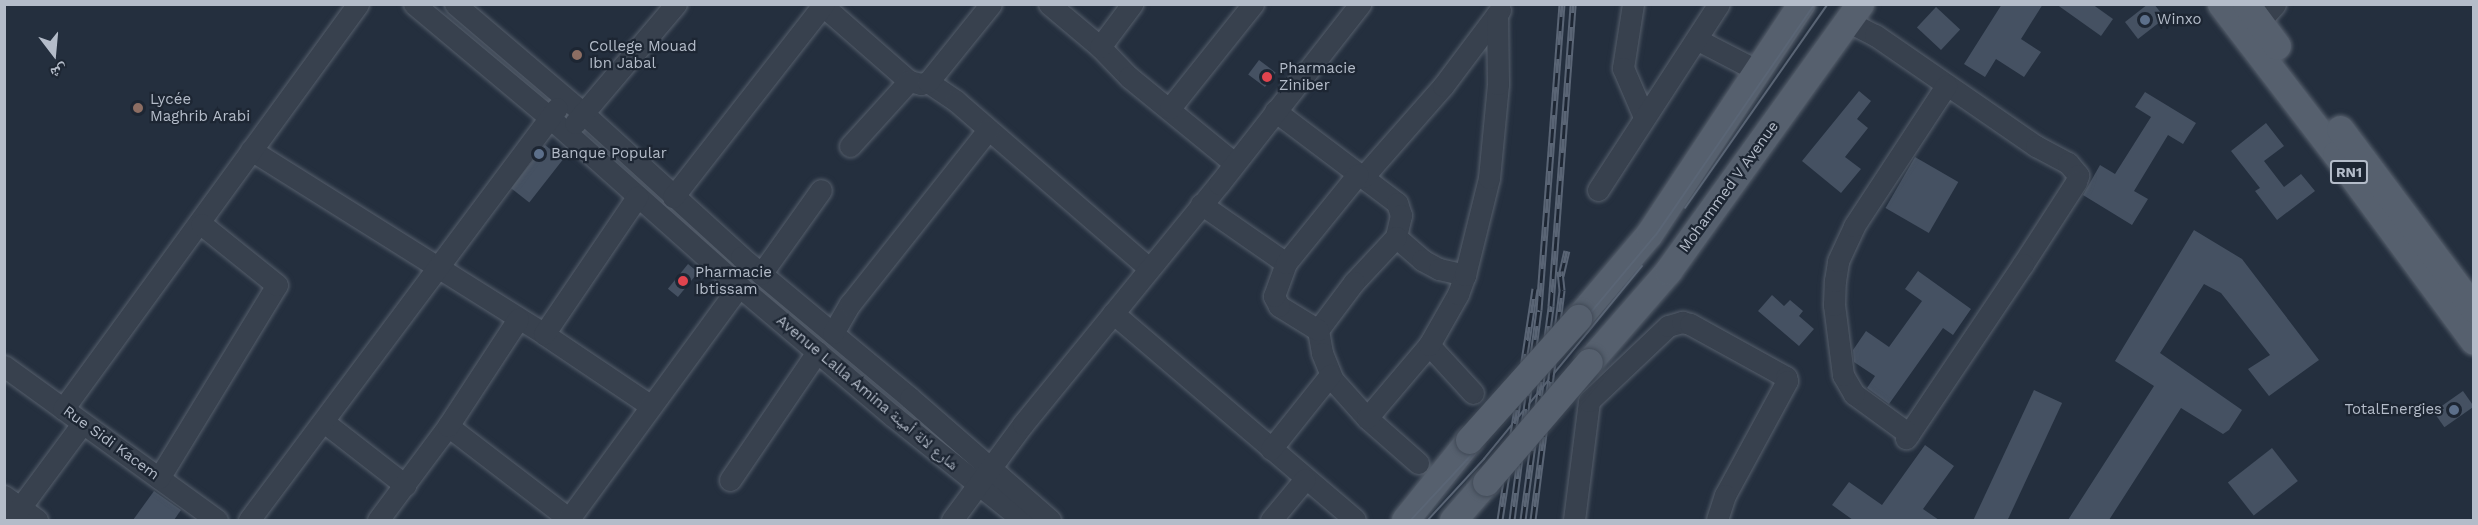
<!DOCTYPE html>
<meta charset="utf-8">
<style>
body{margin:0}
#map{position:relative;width:2478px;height:525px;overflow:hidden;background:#242f3e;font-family:"Work Sans","Noto Naskh Arabic",sans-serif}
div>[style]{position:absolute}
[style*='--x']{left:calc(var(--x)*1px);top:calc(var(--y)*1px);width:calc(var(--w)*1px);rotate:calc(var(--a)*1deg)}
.building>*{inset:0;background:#455162;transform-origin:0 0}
.roads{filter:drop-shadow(0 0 2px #565f6c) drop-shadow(0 0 2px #565f6c)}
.minor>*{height:21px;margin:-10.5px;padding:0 10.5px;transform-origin:10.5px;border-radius:10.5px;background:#38414e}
.major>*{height:27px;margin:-13.5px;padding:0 13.5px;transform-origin:13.5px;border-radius:13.5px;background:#56606e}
.tram>*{height:1.5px;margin:-0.75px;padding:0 0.75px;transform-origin:0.75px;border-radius:0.75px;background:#5a6575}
.rail>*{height:7px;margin-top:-3.5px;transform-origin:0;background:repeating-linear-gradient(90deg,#1d2633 0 14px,#5a6575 0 28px);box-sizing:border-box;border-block:2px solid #5a6575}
.bridges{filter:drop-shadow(0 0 2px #414a57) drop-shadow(0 0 2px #414a57)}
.major-bridge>*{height:27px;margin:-13.5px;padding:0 13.5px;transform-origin:13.5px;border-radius:13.5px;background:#56606e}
.dots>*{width:16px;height:16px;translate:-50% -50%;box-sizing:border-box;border:3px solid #1d2633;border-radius:50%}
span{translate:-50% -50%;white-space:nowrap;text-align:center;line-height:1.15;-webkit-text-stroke:4.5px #1d2633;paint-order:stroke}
.shield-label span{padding:2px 4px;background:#1d2633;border:2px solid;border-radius:4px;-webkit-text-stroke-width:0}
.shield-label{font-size:14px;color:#b4bcc9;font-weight:700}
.poi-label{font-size:15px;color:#b4bcc9}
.left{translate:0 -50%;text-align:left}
.right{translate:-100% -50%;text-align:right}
.street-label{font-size:15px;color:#b4bcc9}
.frame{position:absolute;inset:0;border:6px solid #b4bcc9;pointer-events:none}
.north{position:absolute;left:24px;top:24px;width:60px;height:60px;-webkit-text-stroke:4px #1d2633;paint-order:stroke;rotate:164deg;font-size:16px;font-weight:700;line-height:24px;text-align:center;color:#b4bcc9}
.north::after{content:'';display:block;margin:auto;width:21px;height:27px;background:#b4bcc9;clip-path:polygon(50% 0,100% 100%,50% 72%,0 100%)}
</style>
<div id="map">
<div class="building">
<i style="clip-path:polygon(2002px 4px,2043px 4px,2021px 39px,2041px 52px,2024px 77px,1996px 59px,1985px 77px,1964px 64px)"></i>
<i style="clip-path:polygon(2056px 4px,2092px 4px,2113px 19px,2101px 36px)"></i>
<i style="clip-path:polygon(2148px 4px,2154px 4px,2165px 18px,2138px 39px,2125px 22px)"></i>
<i style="left:1936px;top:7px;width:33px;height:28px;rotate:43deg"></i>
<i style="left:1259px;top:60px;width:21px;height:18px;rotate:37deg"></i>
<i style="clip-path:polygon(1859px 91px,1871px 101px,1857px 119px,1868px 128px,1845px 157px,1861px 169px,1841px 193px,1802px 161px)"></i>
<i style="clip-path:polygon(2145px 92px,2196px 123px,2183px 144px,2168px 135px,2134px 191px,2148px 199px,2132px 225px,2083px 195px,2100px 165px,2115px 174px,2151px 117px,2135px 107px)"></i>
<i style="clip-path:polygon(2266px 123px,2284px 146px,2264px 161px,2284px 187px,2301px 174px,2315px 191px,2277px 220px,2255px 191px,2260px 188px,2231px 151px)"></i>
<i style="left:545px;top:145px;width:23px;height:55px;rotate:38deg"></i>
<i style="left:1915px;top:157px;width:50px;height:59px;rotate:30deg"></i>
<i style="clip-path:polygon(2194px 230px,2242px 259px,2319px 360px,2269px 396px,2248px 369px,2270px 355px,2221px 293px,2204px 284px,2160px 353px,2242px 410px,2229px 430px,2223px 434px,2181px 408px,2109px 520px,2068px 520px,2154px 386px,2115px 361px)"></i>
<i style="left:688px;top:264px;width:13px;height:32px;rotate:39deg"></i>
<i style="clip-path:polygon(1918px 271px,1971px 309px,1953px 335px,1943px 328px,1889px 404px,1867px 388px,1875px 376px,1854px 362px,1853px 350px,1866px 331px,1889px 347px,1922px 301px,1905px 289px)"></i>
<i style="clip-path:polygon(1772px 295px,1784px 306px,1790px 300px,1803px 311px,1799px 316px,1814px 329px,1799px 346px,1758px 311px)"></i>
<i style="left:2034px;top:390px;width:31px;height:144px;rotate:25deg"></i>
<i style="left:2463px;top:391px;width:19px;height:36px;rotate:55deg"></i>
<i style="clip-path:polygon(1925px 445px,1954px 466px,1923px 509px,1939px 520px,1853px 520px,1832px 505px,1849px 482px,1882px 505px)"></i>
<i style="left:2272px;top:448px;width:42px;height:56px;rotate:52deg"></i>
<i style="clip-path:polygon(154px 491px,181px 510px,174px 520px,133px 520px)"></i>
</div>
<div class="roads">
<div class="minor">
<i style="--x:414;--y:4;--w:176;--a:39.9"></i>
<i style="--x:549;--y:117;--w:254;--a:41.7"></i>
<i style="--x:739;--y:286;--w:202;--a:40.2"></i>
<i style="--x:893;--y:416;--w:166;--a:38.7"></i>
<i style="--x:455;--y:4;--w:168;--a:40.4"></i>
<i style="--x:583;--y:113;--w:214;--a:42.3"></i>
<i style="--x:741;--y:257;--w:220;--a:39.8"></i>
<i style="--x:910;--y:398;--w:186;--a:41.1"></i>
<i style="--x:821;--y:4;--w:117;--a:41.2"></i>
<i style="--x:909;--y:81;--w:12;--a:14"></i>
<i style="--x:921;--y:84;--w:7;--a:-16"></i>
<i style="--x:928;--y:82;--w:34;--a:34"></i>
<i style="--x:956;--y:101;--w:255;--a:40.9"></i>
<i style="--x:1049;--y:4;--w:67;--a:40.1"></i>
<i style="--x:1100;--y:47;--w:42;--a:46"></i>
<i style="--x:1129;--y:77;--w:136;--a:39.3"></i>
<i style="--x:1633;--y:4;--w:65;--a:98.9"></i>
<i style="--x:1623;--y:68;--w:53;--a:66.8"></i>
<i style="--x:1847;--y:21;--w:31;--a:27"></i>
<i style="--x:1875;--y:35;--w:196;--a:34.6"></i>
<i style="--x:2036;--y:146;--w:36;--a:28"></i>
<i style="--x:2068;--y:163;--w:16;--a:50"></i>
<i style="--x:2078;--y:175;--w:7;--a:106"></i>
<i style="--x:2076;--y:182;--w:98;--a:122.9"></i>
<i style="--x:2023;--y:264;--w:210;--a:123.9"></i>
<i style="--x:2259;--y:22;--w:24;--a:-48"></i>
<i style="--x:1698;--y:40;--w:65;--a:27.3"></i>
<i style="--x:1100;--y:47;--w:54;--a:-53.3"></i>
<i style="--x:928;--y:82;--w:100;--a:-51.1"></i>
<i style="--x:1170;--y:108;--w:133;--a:-51.4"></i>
<i style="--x:1275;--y:111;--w:153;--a:37"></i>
<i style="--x:1397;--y:203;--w:13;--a:72"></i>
<i style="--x:1401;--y:215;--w:23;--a:103"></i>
<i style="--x:1396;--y:237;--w:35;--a:41"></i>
<i style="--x:1422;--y:260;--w:19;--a:28"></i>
<i style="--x:1439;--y:269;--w:27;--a:13"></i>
<i style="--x:575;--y:123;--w:156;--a:-49.7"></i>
<i style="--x:850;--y:146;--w:88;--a:-47.8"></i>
<i style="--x:251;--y:150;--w:346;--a:32.1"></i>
<i style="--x:544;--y:334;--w:129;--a:33.9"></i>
<i style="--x:1363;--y:177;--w:121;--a:-48.7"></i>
<i style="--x:1443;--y:86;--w:95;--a:-53.1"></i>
<i style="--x:1598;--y:190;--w:222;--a:-57"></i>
<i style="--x:673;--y:197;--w:245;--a:-52"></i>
<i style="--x:1201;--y:204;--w:103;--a:34.8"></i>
<i style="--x:1396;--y:237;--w:62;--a:133"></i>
<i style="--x:1354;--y:282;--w:60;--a:126.9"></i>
<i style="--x:1318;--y:330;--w:23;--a:80"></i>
<i style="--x:1322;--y:353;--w:29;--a:68"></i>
<i style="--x:1333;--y:380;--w:51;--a:48.2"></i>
<i style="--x:1367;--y:418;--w:68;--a:41.4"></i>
<i style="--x:761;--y:274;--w:103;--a:-54.5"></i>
<i style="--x:1113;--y:313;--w:318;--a:40.5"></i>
<i style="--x:1318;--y:330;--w:46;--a:-148.4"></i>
<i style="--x:1279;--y:306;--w:11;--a:-117"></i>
<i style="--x:1274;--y:296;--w:35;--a:-70"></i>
<i style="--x:1286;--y:263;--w:114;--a:-51"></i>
<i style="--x:833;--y:333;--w:34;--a:-60"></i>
<i style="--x:850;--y:304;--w:222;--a:-51.6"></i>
<i style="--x:544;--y:334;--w:166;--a:-55.8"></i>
<i style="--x:1429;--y:345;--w:65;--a:47.5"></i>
<i style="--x:4;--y:366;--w:263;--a:35.9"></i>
<i style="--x:63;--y:409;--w:501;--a:-53.93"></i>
<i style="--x:1367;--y:418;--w:96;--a:-49.7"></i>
<i style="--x:1429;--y:345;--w:59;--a:-60.4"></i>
<i style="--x:1458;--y:294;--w:20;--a:-70"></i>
<i style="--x:1465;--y:275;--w:100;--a:-76.1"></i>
<i style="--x:1489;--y:178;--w:94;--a:-84.5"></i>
<i style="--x:1498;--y:84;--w:70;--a:-90.8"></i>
<i style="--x:324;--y:422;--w:103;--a:37.9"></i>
<i style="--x:448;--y:426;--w:153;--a:37.5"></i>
<i style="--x:1909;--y:434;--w:68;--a:-144"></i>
<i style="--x:1854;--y:394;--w:22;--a:-120"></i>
<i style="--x:1843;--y:375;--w:71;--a:-97.3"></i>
<i style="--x:1834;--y:305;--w:24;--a:-88"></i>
<i style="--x:1835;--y:281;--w:20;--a:-81"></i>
<i style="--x:1838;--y:261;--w:38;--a:-65"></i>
<i style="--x:1854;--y:226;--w:168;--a:-56.7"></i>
<i style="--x:1271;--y:449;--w:95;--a:-51.4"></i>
<i style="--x:159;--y:478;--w:226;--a:-58.6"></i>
<i style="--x:277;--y:285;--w:97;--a:-141.2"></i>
<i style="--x:730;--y:480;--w:155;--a:-55.8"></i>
<i style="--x:4;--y:496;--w:41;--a:36"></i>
<i style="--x:11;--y:520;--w:119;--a:-53.5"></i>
<i style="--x:249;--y:520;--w:514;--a:-53.22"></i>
<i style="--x:378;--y:520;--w:117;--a:-53.3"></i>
<i style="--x:448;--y:426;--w:128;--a:-56.8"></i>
<i style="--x:568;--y:520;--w:290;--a:-53.8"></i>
<i style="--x:952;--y:520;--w:119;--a:-53.5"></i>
<i style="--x:1023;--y:424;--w:310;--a:-50.8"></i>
<i style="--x:1219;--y:184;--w:229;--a:-51.9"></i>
<i style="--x:1271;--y:520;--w:53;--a:-50.3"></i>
<i style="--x:1574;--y:520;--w:120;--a:-82.8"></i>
<i style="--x:1589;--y:401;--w:109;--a:-43.5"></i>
<i style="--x:1668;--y:326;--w:15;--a:-16"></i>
<i style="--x:1682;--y:322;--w:8;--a:14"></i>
<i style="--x:1690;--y:324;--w:110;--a:28.9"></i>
<i style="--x:1786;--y:377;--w:4;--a:76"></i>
<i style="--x:1787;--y:381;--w:130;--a:118.5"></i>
<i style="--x:1725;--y:495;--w:26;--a:108"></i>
</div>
<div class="major">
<i style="--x:2221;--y:4;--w:189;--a:52.5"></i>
<i style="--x:2336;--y:154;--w:232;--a:53.6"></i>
<i style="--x:2246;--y:4;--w:52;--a:53.6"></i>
<i style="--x:2340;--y:129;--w:224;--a:53.3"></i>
<i style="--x:1578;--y:318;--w:110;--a:-49.8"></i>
<i style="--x:1649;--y:234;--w:276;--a:-56.5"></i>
<i style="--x:1589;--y:362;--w:121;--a:-49"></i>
<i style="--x:1668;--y:271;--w:329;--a:-54.3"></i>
<i style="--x:1405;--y:520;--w:102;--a:-51.3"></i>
<i style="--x:1453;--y:520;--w:50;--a:-49"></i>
</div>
</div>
<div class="tram">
<i style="--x:1685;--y:208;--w:249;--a:-55"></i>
<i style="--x:1411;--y:520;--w:96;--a:-47.1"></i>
<i style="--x:1476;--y:450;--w:280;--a:-50.1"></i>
<i style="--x:1656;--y:235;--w:280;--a:-55.5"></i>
<i style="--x:1428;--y:520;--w:83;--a:-47.4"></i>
<i style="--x:1484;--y:459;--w:249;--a:-50.7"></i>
</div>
<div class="rail">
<i style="--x:1561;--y:276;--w:26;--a:-77"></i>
<i style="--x:1500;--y:520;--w:234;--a:-81.4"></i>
<i style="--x:1512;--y:520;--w:212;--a:-82.7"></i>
<i style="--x:1539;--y:310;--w:307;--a:-85.7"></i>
<i style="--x:1523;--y:520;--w:216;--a:-82.5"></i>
<i style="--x:1551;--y:306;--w:303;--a:-85.8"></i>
<i style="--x:1533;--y:520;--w:232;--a:-82.8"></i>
<i style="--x:1562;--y:290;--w:19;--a:-96"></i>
</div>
<div class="bridges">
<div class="major-bridge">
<i style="--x:1469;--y:440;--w:164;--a:-48.2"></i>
<i style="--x:1486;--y:482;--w:158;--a:-49.4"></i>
</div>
</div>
<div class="dots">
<i style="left:2145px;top:20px;background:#5c6f8a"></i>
<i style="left:577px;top:55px;background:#8d6e63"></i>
<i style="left:1267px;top:77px;background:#e0444e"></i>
<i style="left:138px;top:108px;background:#8d6e63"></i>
<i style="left:539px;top:154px;background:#5c6f8a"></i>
<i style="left:683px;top:281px;background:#e0444e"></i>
<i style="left:2454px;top:410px;background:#5c6f8a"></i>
</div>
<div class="shield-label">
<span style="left:2349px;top:172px">RN1</span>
</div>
<div class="poi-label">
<span class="left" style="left:2157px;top:20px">Winxo</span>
<span class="left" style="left:589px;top:55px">College Mouad<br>Ibn Jabal</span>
<span class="left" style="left:1279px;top:77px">Pharmacie<br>Ziniber</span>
<span class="left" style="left:150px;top:108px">Lycée<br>Maghrib Arabi</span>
<span class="left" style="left:551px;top:154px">Banque Popular</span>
<span class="left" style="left:695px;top:281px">Pharmacie<br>Ibtissam</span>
<span class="right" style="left:2442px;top:410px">TotalEnergies</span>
</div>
<div class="street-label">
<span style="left:1729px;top:187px;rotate:-54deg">Mohammed V Avenue</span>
<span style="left:867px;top:393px;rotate:40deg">Avenue Lalla Amina شارع لالة أمينة</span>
<span style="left:111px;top:443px;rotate:36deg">Rue Sidi Kacem</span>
</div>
<div class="frame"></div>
<div class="north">ش</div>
</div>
